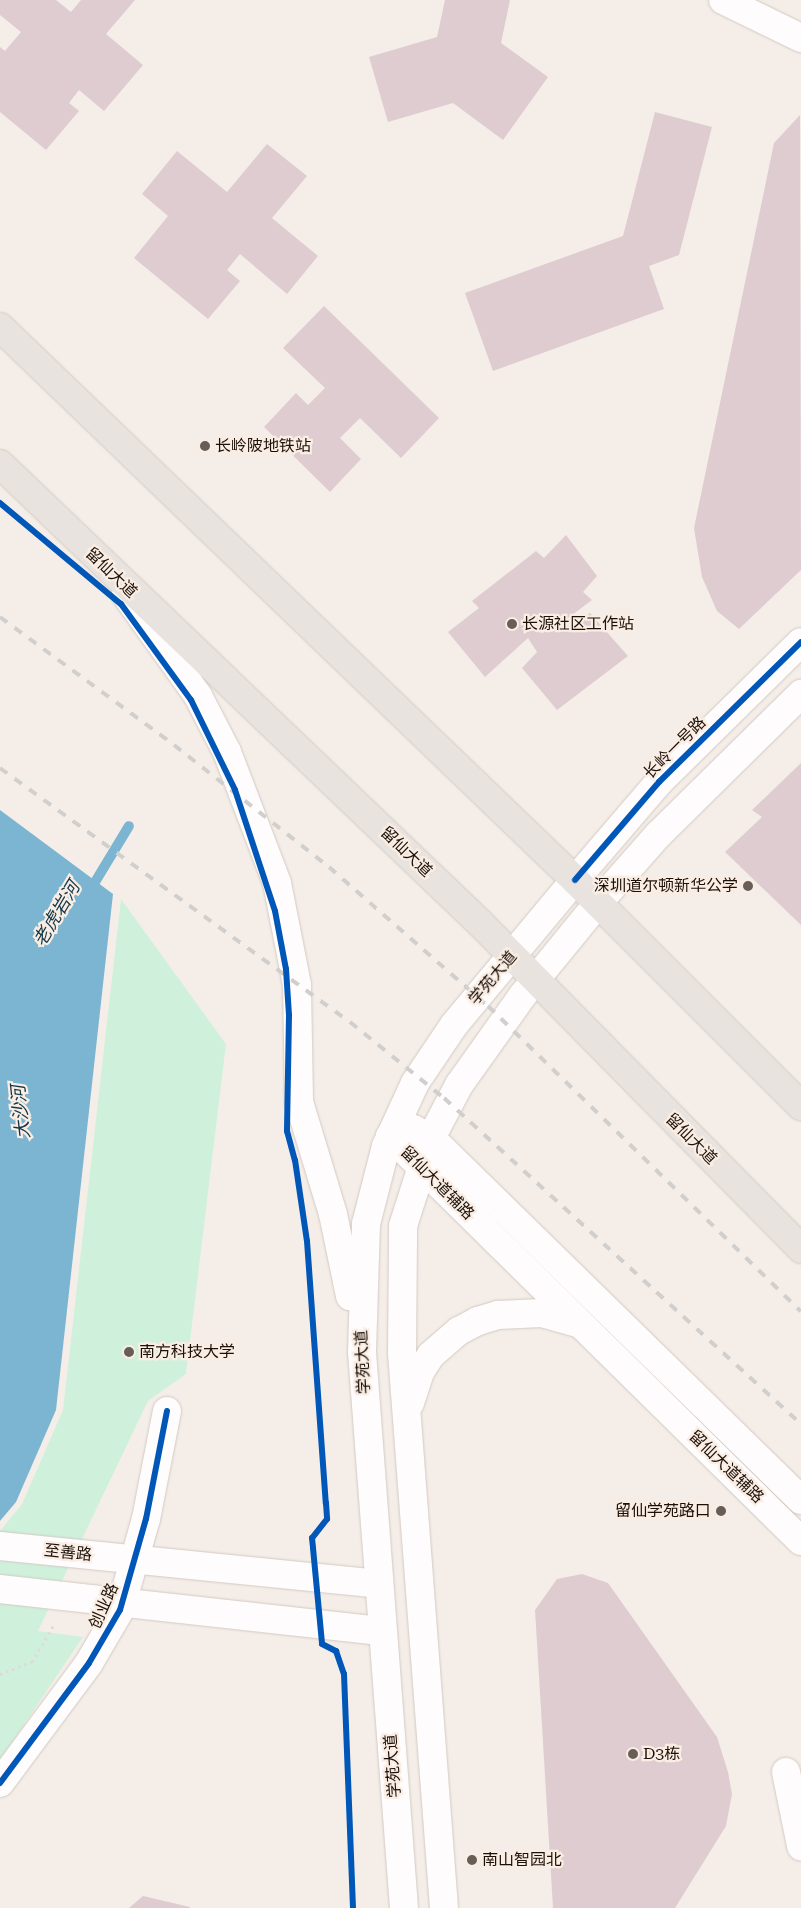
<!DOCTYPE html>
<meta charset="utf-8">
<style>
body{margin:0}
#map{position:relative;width:801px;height:1908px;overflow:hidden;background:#f5eee8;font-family:"Roboto Serif","Noto Sans SC",serif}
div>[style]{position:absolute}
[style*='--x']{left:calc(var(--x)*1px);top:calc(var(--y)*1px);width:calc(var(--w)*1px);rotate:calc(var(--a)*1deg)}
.green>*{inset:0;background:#cff1dc}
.water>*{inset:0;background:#7cb5d1}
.stream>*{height:10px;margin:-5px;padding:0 5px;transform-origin:5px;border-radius:5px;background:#7cb5d1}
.building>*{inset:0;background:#deccd1}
.path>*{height:3px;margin-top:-1.5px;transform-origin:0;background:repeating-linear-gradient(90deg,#dddad9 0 2.5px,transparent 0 6.5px)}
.roads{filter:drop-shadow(0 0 1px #d2c9c2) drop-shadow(0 0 1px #d2c9c2)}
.minor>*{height:28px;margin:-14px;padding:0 14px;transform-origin:14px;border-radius:14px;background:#fefcfc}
.tertiary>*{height:28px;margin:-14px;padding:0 14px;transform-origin:14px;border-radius:14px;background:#fefcfc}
.secondary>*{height:28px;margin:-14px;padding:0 14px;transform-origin:14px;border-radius:14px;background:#fefcfc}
.primary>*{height:28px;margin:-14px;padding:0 14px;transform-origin:14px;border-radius:14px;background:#e8e3de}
.rail>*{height:4px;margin-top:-2px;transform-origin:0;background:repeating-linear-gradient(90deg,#d0cfcd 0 9px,transparent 0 18px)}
.cycleway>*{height:6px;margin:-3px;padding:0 3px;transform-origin:3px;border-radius:3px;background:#0057b8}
.dots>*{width:14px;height:14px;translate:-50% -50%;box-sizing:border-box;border:2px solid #faede3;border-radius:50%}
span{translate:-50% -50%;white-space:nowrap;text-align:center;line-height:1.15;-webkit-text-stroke:4.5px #faede3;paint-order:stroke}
.poi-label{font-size:16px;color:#1c1109}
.left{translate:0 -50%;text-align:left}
.right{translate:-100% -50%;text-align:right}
.street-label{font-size:16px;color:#1c1109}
.water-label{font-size:18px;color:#113649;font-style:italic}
</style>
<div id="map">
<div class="green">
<i style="clip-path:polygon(121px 899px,226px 1044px,186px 1374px,148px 1401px,38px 1631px,83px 1637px,0 1760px,0 1531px,22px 1504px,63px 1410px)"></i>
</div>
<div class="water">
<i style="clip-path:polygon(0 810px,113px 894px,56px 1410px,16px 1502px,0 1521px)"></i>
</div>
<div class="stream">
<i style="--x:89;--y:892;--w:77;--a:-58.8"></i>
</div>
<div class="building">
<i style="clip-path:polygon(0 0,56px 0,71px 12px,81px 0,135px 0,106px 34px,143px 65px,104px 111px,79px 90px,69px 103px,79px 111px,46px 150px,0 112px,0 47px,5px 51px,21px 32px,0 15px)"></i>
<i style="clip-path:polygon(445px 0,510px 0,501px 43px,548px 77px,503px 140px,453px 103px,388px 122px,369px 57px,437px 37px)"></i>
<i style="clip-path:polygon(655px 112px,712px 127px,679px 255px,649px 266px,664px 309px,493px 371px,465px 293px,623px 236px)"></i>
<i style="clip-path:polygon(800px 115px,801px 570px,739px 629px,717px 611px,702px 577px,694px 528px,774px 143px)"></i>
<i style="clip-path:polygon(267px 144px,307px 176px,272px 218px,318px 256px,287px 294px,240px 254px,227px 270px,240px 281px,208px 319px,134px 258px,168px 216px,142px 194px,177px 151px,227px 192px)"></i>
<i style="clip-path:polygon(324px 306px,439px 418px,401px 458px,360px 418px,340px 438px,361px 459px,330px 492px,264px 427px,296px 393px,308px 405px,325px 388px,283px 348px)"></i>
<i style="clip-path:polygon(566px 535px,597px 576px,583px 592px,592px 600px,564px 621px,570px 628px,590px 613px,628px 656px,557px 710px,522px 668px,537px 652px,528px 638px,485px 677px,448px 632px,479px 608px,472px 601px,536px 551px,544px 558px)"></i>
<i style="clip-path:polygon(801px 763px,801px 925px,725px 852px,762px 817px,752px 810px)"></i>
<i style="clip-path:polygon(582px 1574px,608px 1583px,717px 1737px,728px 1772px,732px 1794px,726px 1826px,675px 1908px,553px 1908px,535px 1610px,557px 1579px)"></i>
<i style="clip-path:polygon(143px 1896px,190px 1907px,190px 1908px,129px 1908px)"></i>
</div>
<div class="path">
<i style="--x:0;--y:1674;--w:34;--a:-21"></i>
<i style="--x:32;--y:1662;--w:43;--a:-59.3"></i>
</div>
<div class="roads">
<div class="minor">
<i style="--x:723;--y:0;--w:87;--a:26"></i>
<i style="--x:575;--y:880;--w:129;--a:-49.4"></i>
<i style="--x:659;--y:782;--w:199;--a:-44.6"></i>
<i style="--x:598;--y:903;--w:91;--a:-48.6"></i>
<i style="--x:658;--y:835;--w:201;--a:-44.6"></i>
<i style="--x:786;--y:1772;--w:76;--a:78.5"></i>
<i style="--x:0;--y:1783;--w:149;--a:-53.4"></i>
<i style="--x:89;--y:1663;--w:61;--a:-59.7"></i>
<i style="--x:120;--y:1610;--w:95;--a:-74.1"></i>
<i style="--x:146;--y:1519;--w:110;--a:-79"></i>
</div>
<div class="tertiary">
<i style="--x:0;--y:1546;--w:381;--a:5.7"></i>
<i style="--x:0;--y:1589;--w:385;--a:6.3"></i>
</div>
<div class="secondary">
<i style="--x:126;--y:595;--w:124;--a:54.5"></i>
<i style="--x:198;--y:696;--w:63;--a:62.6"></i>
<i style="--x:227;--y:752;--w:140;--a:69.1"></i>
<i style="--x:277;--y:883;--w:104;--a:78.9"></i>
<i style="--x:297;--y:985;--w:117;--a:89"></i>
<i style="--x:299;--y:1102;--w:117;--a:73.1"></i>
<i style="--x:333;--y:1214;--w:84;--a:78.3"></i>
<i style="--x:410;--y:1403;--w:33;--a:-72"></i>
<i style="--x:420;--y:1372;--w:20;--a:-57"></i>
<i style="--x:431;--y:1355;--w:37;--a:-41"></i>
<i style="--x:459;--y:1331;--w:21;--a:-28"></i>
<i style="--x:478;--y:1321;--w:21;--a:-17"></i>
<i style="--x:498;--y:1315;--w:44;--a:-2.6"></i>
<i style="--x:542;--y:1313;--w:35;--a:16"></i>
<i style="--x:801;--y:1500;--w:518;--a:-135.63"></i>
<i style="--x:431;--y:1138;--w:20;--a:-153"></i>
<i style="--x:413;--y:1129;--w:13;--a:180"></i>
<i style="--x:400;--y:1129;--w:12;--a:145"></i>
<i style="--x:390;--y:1136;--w:577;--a:44.58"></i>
<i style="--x:404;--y:1908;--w:558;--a:-94.32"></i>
<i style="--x:362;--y:1352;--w:128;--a:-88.2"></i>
<i style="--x:366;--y:1224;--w:81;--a:-75.6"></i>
<i style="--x:386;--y:1146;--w:69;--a:-65.3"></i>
<i style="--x:415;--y:1083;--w:70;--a:-56.1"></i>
<i style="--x:454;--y:1025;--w:189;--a:-50.2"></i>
<i style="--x:444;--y:1908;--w:557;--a:-94.33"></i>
<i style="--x:402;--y:1353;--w:127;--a:-89.5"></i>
<i style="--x:403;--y:1226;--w:92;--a:-72.3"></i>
<i style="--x:431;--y:1138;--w:60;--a:-62.2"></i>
<i style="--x:459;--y:1085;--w:110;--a:-54.6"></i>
<i style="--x:523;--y:995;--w:119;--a:-50.8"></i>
</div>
<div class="primary">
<i style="--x:0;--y:327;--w:798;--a:43.88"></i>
<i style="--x:575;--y:880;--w:320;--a:45"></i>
<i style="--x:0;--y:464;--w:664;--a:43.72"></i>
<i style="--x:480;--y:923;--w:458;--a:45.4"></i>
</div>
</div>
<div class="rail">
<i style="--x:0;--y:617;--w:216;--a:36.3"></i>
<i style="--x:174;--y:745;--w:197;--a:38.2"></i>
<i style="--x:329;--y:867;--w:211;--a:41.2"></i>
<i style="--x:488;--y:1006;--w:437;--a:44.3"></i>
<i style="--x:0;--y:768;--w:432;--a:36"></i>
<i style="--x:350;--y:1022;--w:121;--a:39"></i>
<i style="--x:444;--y:1098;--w:483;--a:42.4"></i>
</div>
<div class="cycleway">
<i style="--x:0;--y:503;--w:158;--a:39.9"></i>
<i style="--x:121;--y:604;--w:119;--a:53.9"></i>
<i style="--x:191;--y:700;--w:100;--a:63.9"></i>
<i style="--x:235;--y:790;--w:127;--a:71.7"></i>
<i style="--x:275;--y:911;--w:59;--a:79.3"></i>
<i style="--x:286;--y:969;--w:46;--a:86.3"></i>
<i style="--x:289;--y:1015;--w:116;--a:91"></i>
<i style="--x:287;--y:1131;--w:30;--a:75"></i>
<i style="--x:295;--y:1160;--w:82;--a:81.6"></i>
<i style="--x:307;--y:1241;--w:263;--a:85.9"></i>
<i style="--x:326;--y:1503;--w:16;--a:86"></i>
<i style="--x:327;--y:1519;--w:24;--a:128"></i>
<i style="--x:312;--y:1538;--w:10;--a:84"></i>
<i style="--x:313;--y:1548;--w:96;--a:84.6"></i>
<i style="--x:322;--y:1644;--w:16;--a:27"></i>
<i style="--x:336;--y:1651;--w:24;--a:71"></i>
<i style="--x:344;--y:1674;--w:234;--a:87.8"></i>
<i style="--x:575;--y:880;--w:129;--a:-49.4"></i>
<i style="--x:659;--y:782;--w:199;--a:-44.6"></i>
<i style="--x:0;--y:1783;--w:149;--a:-53.4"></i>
<i style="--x:89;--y:1663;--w:61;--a:-59.7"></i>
<i style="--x:120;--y:1610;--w:95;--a:-74.1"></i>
<i style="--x:146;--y:1519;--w:110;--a:-79"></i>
</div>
<div class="dots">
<i style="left:205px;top:446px;background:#685e57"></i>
<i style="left:512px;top:624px;background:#685e57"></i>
<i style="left:748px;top:886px;background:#685e57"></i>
<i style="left:129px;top:1352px;background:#685e57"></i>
<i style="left:721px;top:1511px;background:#685e57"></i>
<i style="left:633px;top:1754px;background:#685e57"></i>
<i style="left:472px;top:1860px;background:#685e57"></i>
</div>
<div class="poi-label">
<span class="left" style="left:215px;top:446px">长岭陂地铁站</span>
<span class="left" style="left:522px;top:624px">长源社区工作站</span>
<span class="right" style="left:738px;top:886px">深圳道尔顿新华公学</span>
<span class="left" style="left:139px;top:1352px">南方科技大学</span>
<span class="right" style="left:711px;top:1511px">留仙学苑路口</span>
<span class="left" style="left:643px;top:1754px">D3栋</span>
<span class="left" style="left:482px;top:1860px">南山智园北</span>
</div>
<div class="street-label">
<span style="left:111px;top:573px;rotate:44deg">留仙大道</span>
<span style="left:675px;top:748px;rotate:-45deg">长岭一号路</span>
<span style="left:406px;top:852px;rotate:44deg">留仙大道</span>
<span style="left:493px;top:978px;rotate:-50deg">学苑大道</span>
<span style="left:691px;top:1139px;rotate:45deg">留仙大道</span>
<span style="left:437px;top:1183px;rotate:45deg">留仙大道辅路</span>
<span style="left:363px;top:1362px;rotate:-93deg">学苑大道</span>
<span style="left:726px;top:1467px;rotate:44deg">留仙大道辅路</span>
<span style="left:68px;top:1553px;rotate:6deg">至善路</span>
<span style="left:104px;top:1606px;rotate:-66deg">创业路</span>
<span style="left:393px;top:1766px;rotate:-94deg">学苑大道</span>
</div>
<div class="water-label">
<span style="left:57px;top:914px;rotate:-59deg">老虎岩河</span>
<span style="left:21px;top:1112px;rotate:-96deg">大沙河</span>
</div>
</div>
